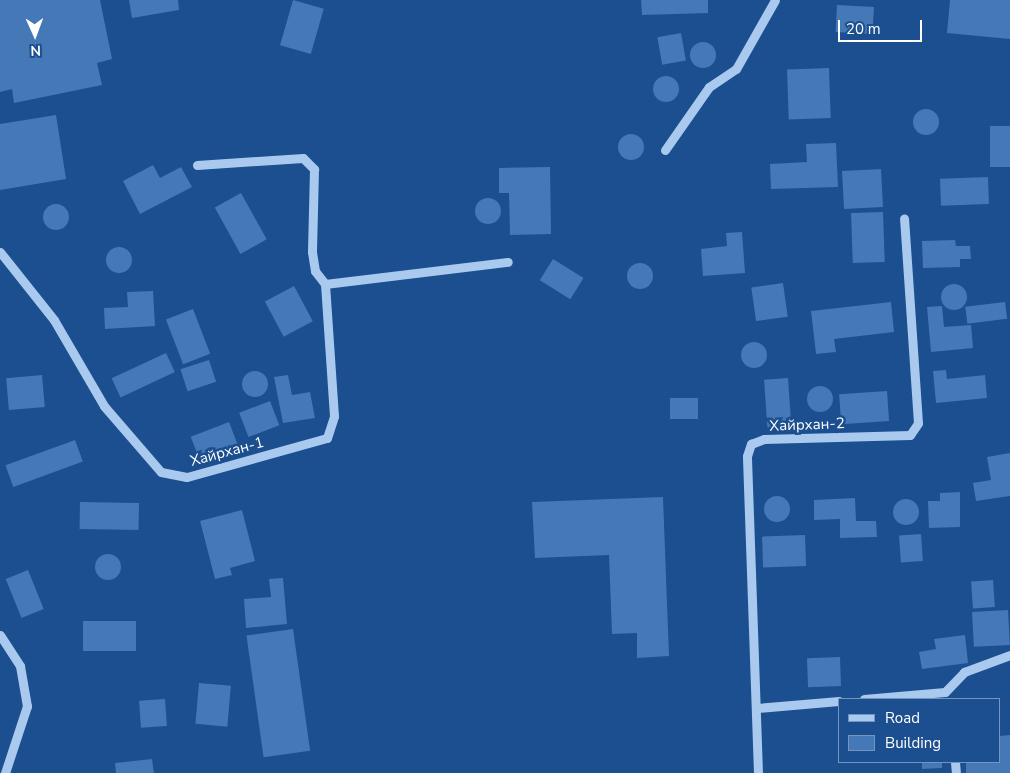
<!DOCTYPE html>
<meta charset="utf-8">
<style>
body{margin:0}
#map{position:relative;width:1010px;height:773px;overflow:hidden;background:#1b4f8f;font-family:"Nunito Sans",sans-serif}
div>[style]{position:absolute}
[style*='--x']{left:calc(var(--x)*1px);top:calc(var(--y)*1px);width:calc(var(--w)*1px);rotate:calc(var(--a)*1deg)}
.building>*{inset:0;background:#4478b7;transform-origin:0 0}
.round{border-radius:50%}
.minor>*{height:9px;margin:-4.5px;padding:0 4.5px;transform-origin:4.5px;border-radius:4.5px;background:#a9c9ee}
span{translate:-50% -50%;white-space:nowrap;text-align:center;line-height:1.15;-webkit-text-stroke:5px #1b4f8f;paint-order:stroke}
.street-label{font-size:15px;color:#fff}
.legend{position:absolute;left:838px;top:698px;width:162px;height:65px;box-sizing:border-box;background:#1b4f8f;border:1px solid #7695bc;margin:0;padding:6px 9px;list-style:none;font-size:15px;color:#fff}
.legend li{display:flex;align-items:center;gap:10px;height:25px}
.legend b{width:25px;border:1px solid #7695bc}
.north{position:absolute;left:10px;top:10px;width:50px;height:50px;-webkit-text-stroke:4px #1b4f8f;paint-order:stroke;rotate:178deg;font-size:14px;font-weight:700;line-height:20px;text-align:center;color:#fff}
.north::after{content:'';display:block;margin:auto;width:18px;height:22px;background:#fff;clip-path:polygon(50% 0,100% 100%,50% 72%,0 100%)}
.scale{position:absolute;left:838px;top:20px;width:84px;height:22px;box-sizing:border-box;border:2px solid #fff;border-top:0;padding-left:6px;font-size:15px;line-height:18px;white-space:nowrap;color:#fff;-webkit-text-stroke:4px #1b4f8f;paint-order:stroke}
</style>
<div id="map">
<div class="building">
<i style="clip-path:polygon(0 0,100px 0,112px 59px,97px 63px,102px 85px,14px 103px,12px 89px,0 92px)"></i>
<i style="clip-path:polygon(129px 0,178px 0,179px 10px,132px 18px)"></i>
<i style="left:293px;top:0;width:32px;height:47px;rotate:16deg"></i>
<i style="clip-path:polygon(641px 0,708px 0,708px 13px,642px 15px)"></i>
<i style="clip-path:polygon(950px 0,1010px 0,1010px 39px,947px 33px)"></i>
<i style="left:837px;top:5px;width:37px;height:27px;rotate:3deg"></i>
<i style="left:681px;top:33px;width:28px;height:24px;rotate:80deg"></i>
<i class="round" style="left:690px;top:42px;width:26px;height:26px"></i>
<i style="left:829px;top:68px;width:50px;height:42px;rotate:88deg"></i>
<i class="round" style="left:653px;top:76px;width:26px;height:26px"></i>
<i class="round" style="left:913px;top:109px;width:26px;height:26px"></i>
<i style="clip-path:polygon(56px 115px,66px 179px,0 190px,0 124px)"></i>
<i style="left:1010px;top:126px;width:41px;height:20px;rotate:90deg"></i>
<i class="round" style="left:618px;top:134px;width:26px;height:26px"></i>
<i style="clip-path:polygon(836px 143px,838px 187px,771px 189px,770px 164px,807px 162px,806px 144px)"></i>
<i style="clip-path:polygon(153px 165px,160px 178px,181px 167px,192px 187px,140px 214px,123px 181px)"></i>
<i style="clip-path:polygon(550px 167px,551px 234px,510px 235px,509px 193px,499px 193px,499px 168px)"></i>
<i style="left:881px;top:169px;width:38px;height:39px;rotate:87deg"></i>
<i style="left:988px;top:177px;width:27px;height:48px;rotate:88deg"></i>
<i style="left:241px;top:193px;width:53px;height:30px;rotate:61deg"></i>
<i class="round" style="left:475px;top:198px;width:26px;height:26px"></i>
<i class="round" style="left:43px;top:204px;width:26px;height:26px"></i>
<i style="left:883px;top:212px;width:50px;height:32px;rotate:88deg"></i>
<i style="clip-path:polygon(742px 232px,745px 273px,703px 276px,701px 249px,727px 246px,726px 233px)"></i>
<i style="clip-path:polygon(955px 240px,956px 246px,970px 246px,971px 259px,960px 259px,960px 267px,923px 268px,922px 241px)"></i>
<i class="round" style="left:106px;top:247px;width:26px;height:26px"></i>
<i style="left:553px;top:259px;width:36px;height:25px;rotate:32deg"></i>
<i class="round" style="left:627px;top:263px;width:26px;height:26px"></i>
<i style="left:783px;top:283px;width:34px;height:32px;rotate:82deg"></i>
<i class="round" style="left:941px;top:284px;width:26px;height:26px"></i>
<i style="left:294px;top:286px;width:40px;height:33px;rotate:62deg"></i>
<i style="clip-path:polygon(153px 291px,155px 326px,105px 329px,104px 308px,128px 307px,127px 292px)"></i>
<i style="clip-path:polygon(891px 302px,894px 332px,834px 339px,836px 352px,816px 354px,811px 311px)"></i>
<i style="left:1005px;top:302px;width:17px;height:40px;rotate:83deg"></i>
<i style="clip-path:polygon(942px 306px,944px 327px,971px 325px,973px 348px,931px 352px,927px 307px)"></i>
<i style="left:193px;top:309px;width:48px;height:29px;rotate:69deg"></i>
<i class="round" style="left:741px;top:342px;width:26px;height:26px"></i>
<i style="left:166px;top:353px;width:21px;height:60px;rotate:65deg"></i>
<i style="left:209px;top:360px;width:23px;height:30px;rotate:72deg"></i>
<i style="clip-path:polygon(946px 370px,947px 379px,985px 375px,987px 398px,936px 403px,933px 371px)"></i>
<i class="round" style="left:242px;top:371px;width:26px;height:26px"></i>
<i style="left:42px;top:375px;width:32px;height:36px;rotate:85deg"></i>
<i style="clip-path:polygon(288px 375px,292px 395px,310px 392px,315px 418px,283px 423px,274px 377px)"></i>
<i style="left:788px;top:378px;width:48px;height:24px;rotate:86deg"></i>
<i class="round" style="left:807px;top:386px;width:26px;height:26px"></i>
<i style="left:887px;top:391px;width:30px;height:48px;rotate:86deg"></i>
<i style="left:670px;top:398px;width:28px;height:21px"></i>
<i style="left:270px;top:401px;width:26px;height:33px;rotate:69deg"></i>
<i style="left:229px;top:422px;width:31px;height:41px;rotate:69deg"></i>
<i style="left:75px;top:440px;width:23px;height:74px;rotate:70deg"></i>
<i style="clip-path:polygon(1010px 453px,1010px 496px,976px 501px,973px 483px,991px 480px,987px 457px)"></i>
<i style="clip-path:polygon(960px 492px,960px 527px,929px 528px,928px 501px,940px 501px,940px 493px)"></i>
<i class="round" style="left:764px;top:496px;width:26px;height:26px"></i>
<i style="clip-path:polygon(663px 497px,669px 656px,637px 658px,637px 633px,612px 634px,609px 555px,535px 558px,532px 502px)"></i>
<i style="clip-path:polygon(855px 498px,856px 521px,876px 521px,877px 537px,840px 538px,840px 519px,814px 520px,814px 500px)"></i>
<i class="round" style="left:893px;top:499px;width:26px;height:26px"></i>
<i style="left:80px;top:502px;width:59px;height:27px;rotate:1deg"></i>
<i style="clip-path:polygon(242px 510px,255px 561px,230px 568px,232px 575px,215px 579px,200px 521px)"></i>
<i style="left:921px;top:534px;width:27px;height:22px;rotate:86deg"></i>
<i style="left:805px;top:535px;width:31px;height:43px;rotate:88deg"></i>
<i class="round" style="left:95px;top:554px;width:26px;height:26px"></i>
<i style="left:28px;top:570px;width:42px;height:24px;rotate:68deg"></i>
<i style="clip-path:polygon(283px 578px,287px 624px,246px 628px,244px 599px,271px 597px,269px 579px)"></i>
<i style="left:993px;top:580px;width:27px;height:22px;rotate:86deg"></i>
<i style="left:1008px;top:610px;width:35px;height:36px;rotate:87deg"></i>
<i style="left:83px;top:621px;width:53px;height:30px"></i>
<i style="left:293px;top:629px;width:123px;height:47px;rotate:82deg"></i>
<i style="clip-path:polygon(965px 635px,968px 663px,922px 669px,919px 652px,936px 649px,934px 639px)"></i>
<i style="left:840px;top:657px;width:29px;height:33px;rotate:88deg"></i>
<i style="left:199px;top:683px;width:32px;height:41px;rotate:5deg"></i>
<i style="left:165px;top:699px;width:27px;height:26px;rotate:86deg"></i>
<i style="clip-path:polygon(1010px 735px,1010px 773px,966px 773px,966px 762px,999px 762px,999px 736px)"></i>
<i style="clip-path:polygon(152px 759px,154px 773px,116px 773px,115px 763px)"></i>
<i style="clip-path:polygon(922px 762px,942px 762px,942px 768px,922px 769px)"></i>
</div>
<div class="minor">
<i style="--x:665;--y:150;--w:77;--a:-55.1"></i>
<i style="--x:709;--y:87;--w:32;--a:-34"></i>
<i style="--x:736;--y:69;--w:79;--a:-60.5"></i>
<i style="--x:197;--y:165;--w:106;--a:-3.8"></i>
<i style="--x:303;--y:158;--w:16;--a:45"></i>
<i style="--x:314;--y:169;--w:83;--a:91.4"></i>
<i style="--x:312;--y:252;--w:19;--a:81"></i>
<i style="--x:315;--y:271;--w:16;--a:52"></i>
<i style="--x:0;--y:252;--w:87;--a:51.5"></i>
<i style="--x:54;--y:320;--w:99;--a:59.8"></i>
<i style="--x:104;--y:406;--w:87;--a:49.2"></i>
<i style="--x:161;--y:472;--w:26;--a:11"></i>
<i style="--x:187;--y:477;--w:145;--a:-15.6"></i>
<i style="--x:327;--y:438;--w:23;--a:-72"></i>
<i style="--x:334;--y:416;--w:132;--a:-93.9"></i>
<i style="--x:325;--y:284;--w:184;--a:-6.9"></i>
<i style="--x:0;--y:635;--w:37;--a:57"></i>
<i style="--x:20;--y:666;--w:41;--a:80.1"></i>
<i style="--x:27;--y:706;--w:71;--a:108.2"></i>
<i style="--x:864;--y:699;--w:81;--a:-4.9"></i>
<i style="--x:945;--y:692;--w:28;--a:-46"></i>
<i style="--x:964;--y:672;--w:49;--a:-20.3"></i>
<i style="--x:757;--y:708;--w:82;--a:-4.9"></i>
<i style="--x:955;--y:762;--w:11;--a:85"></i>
<i style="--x:758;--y:773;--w:317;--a:-92"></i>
<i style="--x:747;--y:456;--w:13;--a:-72"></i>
<i style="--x:751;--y:444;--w:14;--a:-21"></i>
<i style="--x:764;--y:439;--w:146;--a:-1.6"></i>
<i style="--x:910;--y:435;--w:14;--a:-56"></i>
<i style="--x:918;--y:423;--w:205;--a:-93.9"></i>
</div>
<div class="street-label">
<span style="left:807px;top:425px;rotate:-2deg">Хайрхан-2</span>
<span style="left:227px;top:452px;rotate:-15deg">Хайрхан-1</span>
</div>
<ul class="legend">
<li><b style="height:6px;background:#a9c9ee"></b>Road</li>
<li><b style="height:14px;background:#4478b7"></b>Building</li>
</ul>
<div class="north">N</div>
<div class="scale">20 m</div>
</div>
